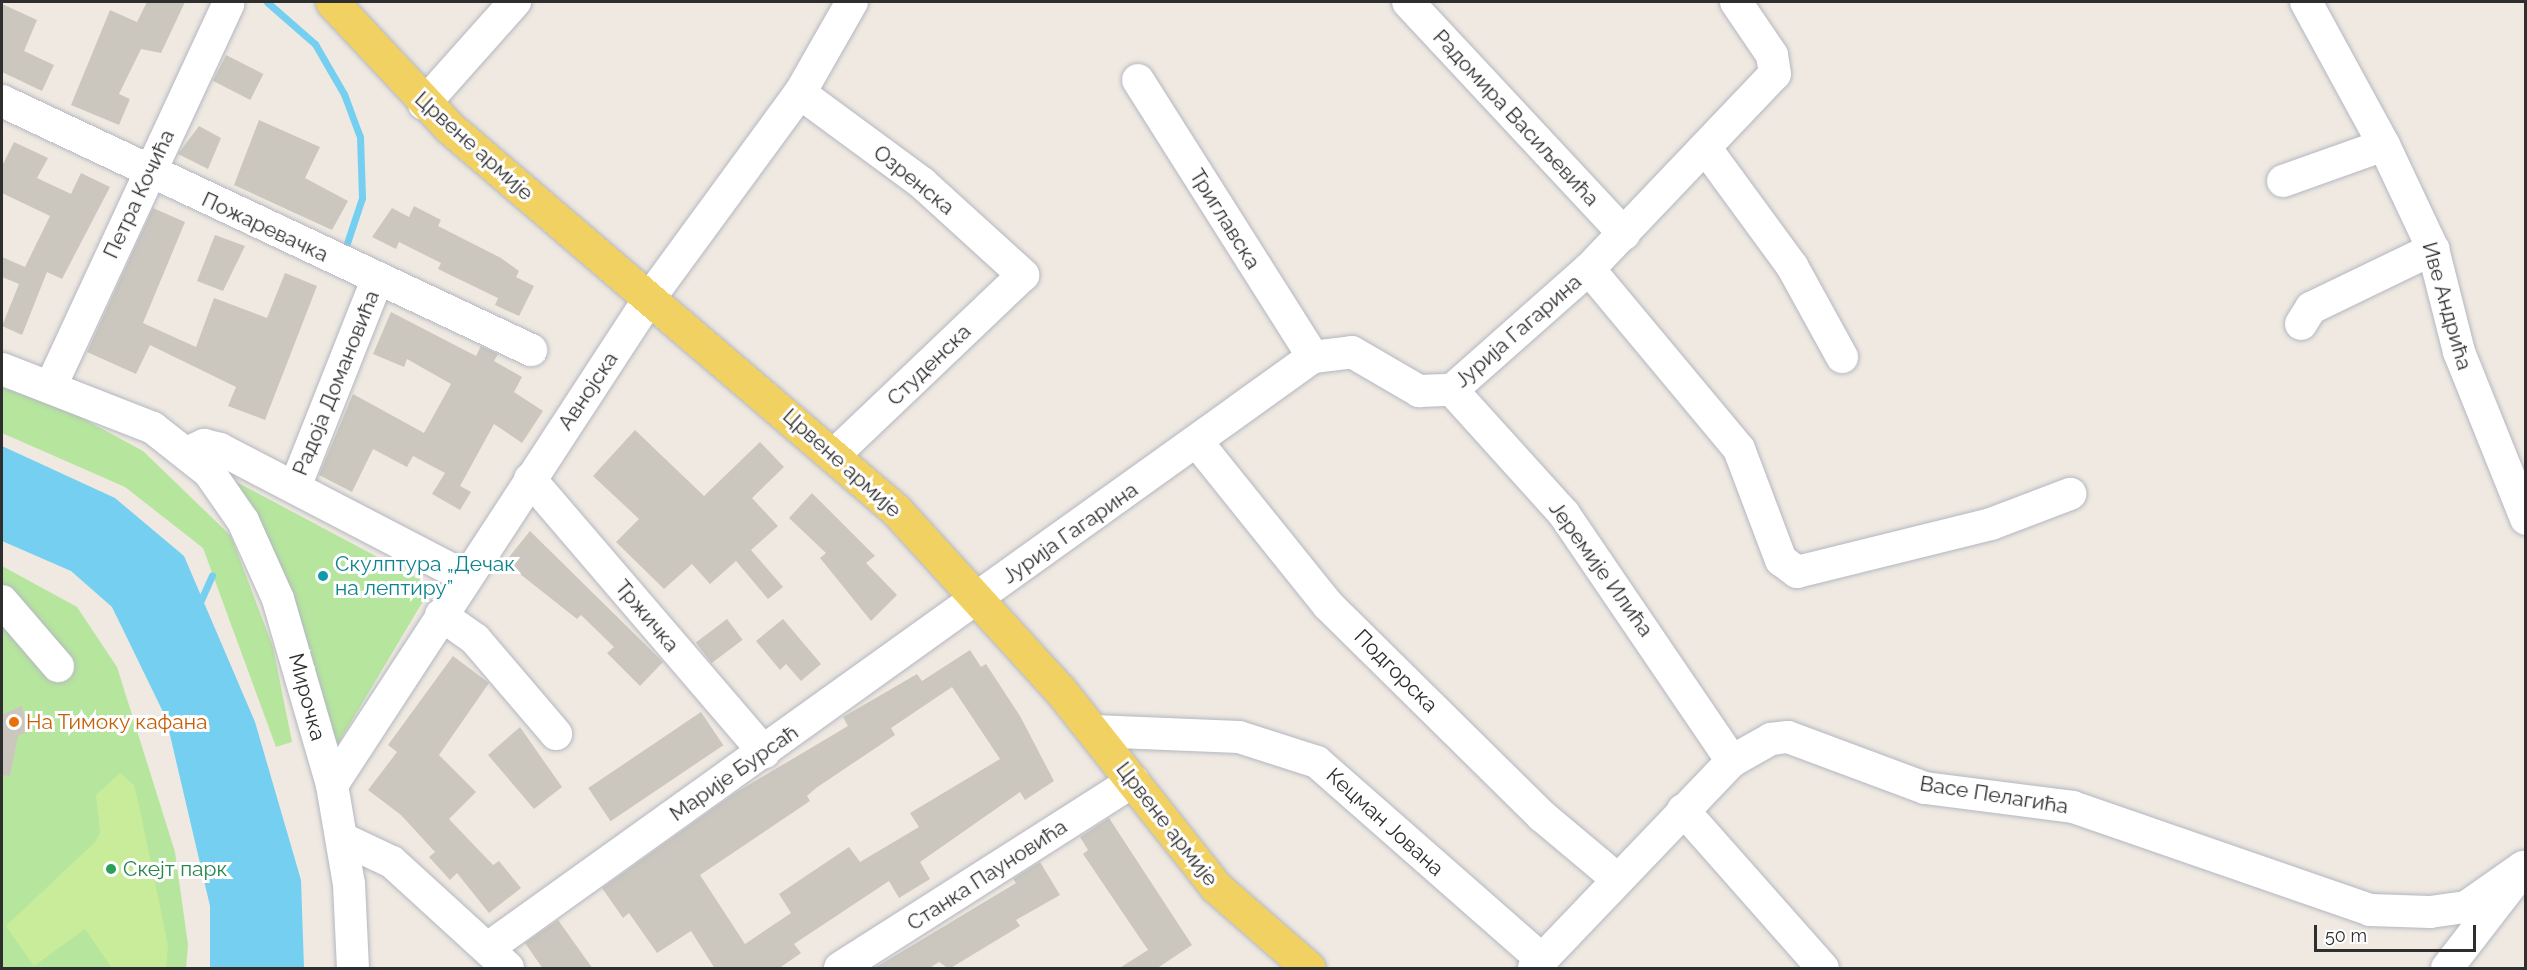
<!DOCTYPE html>
<meta charset="utf-8">
<style>
body{margin:0}
#map{position:relative;width:2527px;height:970px;overflow:hidden;background:#efe9e1;font-family:Raleway,sans-serif}
div>[style]{position:absolute}
[style*='--x']{left:calc(var(--x)*1px);top:calc(var(--y)*1px);width:calc(var(--w)*1px);rotate:calc(var(--a)*1deg)}
.green>*{inset:0;background:#b6e59e}
.pitch>*{inset:0;background:#c9ec9a}
.water>*{inset:0;background:#75cff0}
.stream>*{height:7px;margin:-3.5px;padding:0 3.5px;transform-origin:3.5px;border-radius:3.5px;background:#75cff0}
.building>*{inset:0;background:#cbc7bf;transform-origin:0 0}
.roads{filter:drop-shadow(0 0 2px #b4b7c1) drop-shadow(0 0 2px #b4b7c1)}
.minor>*{height:32px;margin:-16px;padding:0 16px;transform-origin:16px;border-radius:16px;background:#fff}
.major>*{height:33px;margin:-16.5px;padding:0 16.5px;transform-origin:16.5px;border-radius:16.5px;background:#f2d163}
.dots>*{width:16px;height:16px;translate:-50% -50%;box-sizing:border-box;border:3px solid #fff;border-radius:50%}
span{translate:-50% -50%;white-space:nowrap;text-align:center;line-height:1.15;-webkit-text-stroke:6px #fff;paint-order:stroke}
.street-label{font-size:21px;color:#2e2e2e}
.culture-label{font-size:21px;color:#0d838f}
.left{translate:0 -50%;text-align:left}
.food-label{font-size:21px;color:#c56008}
.leisure-label{font-size:21px;color:#27864d}
.frame{position:absolute;inset:0;border:3px solid #2e2e2e;pointer-events:none}
.scale{position:absolute;left:2314px;top:925px;width:162px;height:27px;box-sizing:border-box;border:3px solid #2e2e2e;border-top:0;padding-left:8px;font-size:18px;line-height:21px;white-space:nowrap;color:#2e2e2e;-webkit-text-stroke:4px #fff;paint-order:stroke}
</style>
<div id="map">
<div class="green">
<i style="clip-path:polygon(2px 387px,60px 406px,143px 451px,231px 536px,273px 647px,292px 742px,276px 747px,203px 548px,125px 487px,2px 433px)"></i>
<i style="clip-path:polygon(229px 478px,432px 586px,335px 749px)"></i>
<i style="clip-path:polygon(2px 566px,77px 607px,117px 667px,175px 852px,188px 945px,186px 968px,2px 968px)"></i>
</div>
<div class="pitch">
<i style="clip-path:polygon(120px 773px,134px 785px,140px 810px,168px 945px,166px 968px,112px 968px,85px 929px,34px 966px,6px 926px,95px 842px,100px 833px,96px 795px)"></i>
</div>
<div class="water">
<i style="clip-path:polygon(2px 446px,115px 498px,184px 556px,255px 722px,301px 880px,304px 968px,210px 968px,210px 906px,166px 718px,112px 607px,71px 571px,2px 541px)"></i>
</div>
<div class="stream">
<i style="--x:267;--y:2;--w:64;--a:41.2"></i>
<i style="--x:315;--y:44;--w:58;--a:59.9"></i>
<i style="--x:344;--y:94;--w:46;--a:69.6"></i>
<i style="--x:360;--y:137;--w:61;--a:88.1"></i>
<i style="--x:362;--y:198;--w:51;--a:108.4"></i>
<i style="--x:201;--y:600;--w:27;--a:-66"></i>
</div>
<div class="building">
<i style="clip-path:polygon(147px 2px,185px 2px,161px 53px,141px 49px,119px 94px,130px 99px,119px 125px,71px 105px,110px 10px,137px 22px)"></i>
<i style="clip-path:polygon(2px 4px,37px 20px,24px 51px,54px 65px,42px 91px,2px 72px)"></i>
<i style="left:226px;top:55px;width:42px;height:29px;rotate:27deg"></i>
<i style="clip-path:polygon(259px 120px,320px 147px,305px 178px,348px 201px,332px 230px,234px 185px)"></i>
<i style="clip-path:polygon(199px 126px,221px 138px,208px 169px,178px 154px)"></i>
<i style="clip-path:polygon(14px 142px,48px 158px,37px 178px,71px 194px,81px 173px,110px 187px,62px 279px,47px 272px,22px 335px,2px 326px,19px 284px,2px 277px,2px 257px,25px 267px,50px 216px,2px 193px,2px 166px)"></i>
<i style="clip-path:polygon(414px 206px,441px 220px,438px 226px,501px 258px,519px 271px,516px 277px,534px 286px,519px 316px,495px 305px,498px 298px,438px 269px,441px 263px,399px 242px,396px 249px,372px 237px,392px 208px,409px 217px)"></i>
<i style="clip-path:polygon(153px 208px,185px 222px,143px 323px,196px 347px,214px 298px,267px 318px,285px 273px,317px 286px,265px 420px,228px 406px,236px 387px,150px 345px,136px 374px,87px 352px)"></i>
<i style="clip-path:polygon(215px 235px,245px 246px,223px 291px,197px 281px)"></i>
<i style="clip-path:polygon(391px 312px,476px 356px,481px 346px,498px 354px,494px 361px,522px 377px,514px 392px,543px 411px,522px 443px,494px 424px,460px 486px,471px 492px,460px 510px,432px 494px,445px 473px,413px 456px,407px 467px,373px 449px,352px 492px,319px 475px,353px 394px,424px 433px,451px 384px,407px 359px,404px 367px,373px 354px)"></i>
<i style="clip-path:polygon(635px 430px,704px 496px,760px 442px,784px 467px,752px 498px,778px 526px,751px 550px,783px 587px,768px 599px,736px 561px,710px 584px,692px 564px,664px 589px,616px 542px,639px 519px,593px 476px)"></i>
<i style="clip-path:polygon(812px 493px,875px 556px,866px 563px,897px 595px,871px 621px,820px 558px,826px 553px,789px 518px)"></i>
<i style="clip-path:polygon(530px 531px,663px 662px,640px 686px,607px 653px,614px 647px,581px 615px,577px 619px,505px 562px)"></i>
<i style="left:727px;top:619px;width:26px;height:39px;rotate:53deg"></i>
<i style="clip-path:polygon(783px 619px,821px 664px,801px 681px,786px 664px,780px 670px,756px 641px)"></i>
<i style="clip-path:polygon(evenodd,970px 650px,981px 667px,986px 664px,1020px 716px,1054px 781px,1025px 800px,1020px 792px,920px 862px,930px 879px,899px 898px,889px 881px,794px 944px,801px 953px,778px 969px,715px 969px,691px 931px,657px 953px,629px 913px,623px 918px,602px 888px,735px 793px,848px 726px,843px 717px,917px 674px,922px 681px,970px 650px,952px 687px,1000px 759px,910px 813px,919px 827px,860px 862px,849px 847px,779px 894px,791px 913px,745px 944px,700px 875px,810px 801px,807px 796px,816px 788px,895px 735px,891px 728px,952px 687px)"></i>
<i style="clip-path:polygon(453px 656px,489px 683px,439px 755px,476px 792px,449px 819px,493px 865px,499px 861px,521px 888px,489px 913px,457px 873px,450px 880px,429px 857px,435px 852px,401px 815px,368px 790px,397px 752px,388px 745px)"></i>
<i style="clip-path:polygon(21px 706px,31px 730px,18px 736px,10px 776px,2px 775px,2px 715px)"></i>
<i style="left:701px;top:712px;width:40px;height:136px;rotate:56deg"></i>
<i style="clip-path:polygon(520px 727px,562px 787px,534px 809px,488px 755px)"></i>
<i style="clip-path:polygon(1109px 818px,1192px 945px,1156px 969px,1118px 969px,1148px 950px,1083px 854px,1088px 850px,1080px 837px)"></i>
<i style="clip-path:polygon(1040px 862px,1060px 895px,1016px 920px,1020px 926px,949px 969px,939px 962px,928px 969px,873px 969px,1016px 883px,1013px 879px)"></i>
<i style="clip-path:polygon(558px 920px,593px 969px,543px 969px,525px 943px)"></i>
</div>
<div class="roads">
<div class="minor">
<i style="--x:1408;--y:2;--w:317;--a:47"></i>
<i style="--x:2306;--y:2;--w:163;--a:61.4"></i>
<i style="--x:2384;--y:145;--w:115;--a:64.8"></i>
<i style="--x:2433;--y:249;--w:106;--a:75.8"></i>
<i style="--x:2459;--y:352;--w:180;--a:68.1"></i>
<i style="--x:1138;--y:80;--w:328;--a:57.7"></i>
<i style="--x:800;--y:93;--w:152;--a:36.4"></i>
<i style="--x:922;--y:183;--w:137;--a:42.3"></i>
<i style="--x:1023;--y:275;--w:260;--a:136.4"></i>
<i style="--x:2;--y:101;--w:585;--a:25.21"></i>
<i style="--x:424;--y:104;--w:137;--a:-48.3"></i>
<i style="--x:1707;--y:150;--w:144;--a:53.8"></i>
<i style="--x:1792;--y:266;--w:104;--a:61.2"></i>
<i style="--x:2283;--y:181;--w:107;--a:-19.6"></i>
<i style="--x:1589;--y:269;--w:234;--a:50.2"></i>
<i style="--x:1739;--y:449;--w:119;--a:69.3"></i>
<i style="--x:1781;--y:560;--w:20;--a:37"></i>
<i style="--x:1797;--y:572;--w:200;--a:-13.9"></i>
<i style="--x:1991;--y:524;--w:85;--a:-20.8"></i>
<i style="--x:2301;--y:324;--w:19;--a:-58"></i>
<i style="--x:2311;--y:308;--w:136;--a:-25.8"></i>
<i style="--x:2;--y:369;--w:162;--a:21.3"></i>
<i style="--x:153;--y:428;--w:71;--a:38.2"></i>
<i style="--x:209;--y:472;--w:60;--a:55.2"></i>
<i style="--x:243;--y:521;--w:85;--a:65.8"></i>
<i style="--x:278;--y:599;--w:194;--a:73.8"></i>
<i style="--x:332;--y:785;--w:100;--a:80.3"></i>
<i style="--x:349;--y:884;--w:84;--a:87.3"></i>
<i style="--x:51;--y:386;--w:421;--a:-65.1"></i>
<i style="--x:1452;--y:390;--w:167;--a:47.9"></i>
<i style="--x:1564;--y:514;--w:299;--a:55.8"></i>
<i style="--x:1197;--y:442;--w:209;--a:51.2"></i>
<i style="--x:1328;--y:605;--w:301;--a:44.6"></i>
<i style="--x:1542;--y:816;--w:98;--a:40"></i>
<i style="--x:189;--y:452;--w:17;--a:-25"></i>
<i style="--x:204;--y:445;--w:16;--a:14"></i>
<i style="--x:220;--y:449;--w:277;--a:27.5"></i>
<i style="--x:530;--y:479;--w:360;--a:49.4"></i>
<i style="--x:295;--y:487;--w:223;--a:-68.4"></i>
<i style="--x:2;--y:601;--w:86;--a:49.3"></i>
<i style="--x:441;--y:615;--w:42;--a:35.2"></i>
<i style="--x:475;--y:639;--w:125;--a:49.5"></i>
<i style="--x:1094;--y:731;--w:145;--a:2.4"></i>
<i style="--x:1239;--y:737;--w:82;--a:17.8"></i>
<i style="--x:1317;--y:762;--w:300;--a:41.3"></i>
<i style="--x:332;--y:785;--w:580;--a:-56.89"></i>
<i style="--x:649;--y:299;--w:255;--a:-53.8"></i>
<i style="--x:800;--y:93;--w:105;--a:-60.3"></i>
<i style="--x:1683;--y:810;--w:211;--a:48.5"></i>
<i style="--x:343;--y:839;--w:54;--a:25.1"></i>
<i style="--x:392;--y:862;--w:157;--a:42.4"></i>
<i style="--x:488;--y:948;--w:1015;--a:-35.62"></i>
<i style="--x:1313;--y:357;--w:39;--a:-7"></i>
<i style="--x:1352;--y:352;--w:78;--a:30.2"></i>
<i style="--x:1419;--y:391;--w:33;--a:-2"></i>
<i style="--x:1452;--y:390;--w:183;--a:-41.5"></i>
<i style="--x:1589;--y:269;--w:269;--a:-46.4"></i>
<i style="--x:1775;--y:74;--w:19;--a:-99"></i>
<i style="--x:1772;--y:55;--w:64;--a:-124.2"></i>
<i style="--x:840;--y:968;--w:348;--a:-32.5"></i>
<i style="--x:1534;--y:968;--w:286;--a:-46.3"></i>
<i style="--x:1732;--y:761;--w:45;--a:-29.4"></i>
<i style="--x:1771;--y:739;--w:17;--a:-7"></i>
<i style="--x:1788;--y:737;--w:146;--a:20.4"></i>
<i style="--x:1925;--y:788;--w:149;--a:7.3"></i>
<i style="--x:2073;--y:807;--w:314;--a:19.1"></i>
<i style="--x:2370;--y:910;--w:60;--a:1.9"></i>
<i style="--x:2430;--y:912;--w:36;--a:-8"></i>
<i style="--x:2466;--y:907;--w:70;--a:-35.1"></i>
<i style="--x:2447;--y:968;--w:106;--a:-52.3"></i>
</div>
<div class="major">
<i style="--x:332;--y:2;--w:173;--a:46.9"></i>
<i style="--x:450;--y:128;--w:587;--a:40.58"></i>
<i style="--x:896;--y:510;--w:244;--a:47.7"></i>
<i style="--x:1060;--y:690;--w:251;--a:51.6"></i>
<i style="--x:1216;--y:887;--w:123;--a:41.1"></i>
</div>
</div>
<div class="dots">
<i style="left:323px;top:576px;background:#0f9aa8"></i>
<i style="left:14px;top:722px;background:#e8710a"></i>
<i style="left:111px;top:869px;background:#2e9e5b"></i>
</div>
<div class="street-label">
<span style="left:1516px;top:118px;rotate:47deg">Радомира Васиљевића</span>
<span style="left:474px;top:146px;rotate:42deg">Црвене армије</span>
<span style="left:914px;top:180px;rotate:39deg">Озренска</span>
<span style="left:139px;top:194px;rotate:-65deg">Петра Кочића</span>
<span style="left:1225px;top:219px;rotate:58deg">Триглавска</span>
<span style="left:265px;top:227px;rotate:25deg">Пожаревачка</span>
<span style="left:2447px;top:306px;rotate:74deg">Иве Андрића</span>
<span style="left:1518px;top:331px;rotate:-41deg">Јурија Гагарина</span>
<span style="left:929px;top:365px;rotate:-44deg">Студенска</span>
<span style="left:336px;top:383px;rotate:-68deg">Радоја Домановића</span>
<span style="left:588px;top:391px;rotate:-56deg">Авнојска</span>
<span style="left:842px;top:463px;rotate:42deg">Црвене армије</span>
<span style="left:1070px;top:533px;rotate:-35deg">Јурија Гагарина</span>
<span style="left:1601px;top:569px;rotate:54deg">Јеремије Илића</span>
<span style="left:647px;top:616px;rotate:50deg">Тржичка</span>
<span style="left:1396px;top:671px;rotate:45deg">Подгорска</span>
<span style="left:307px;top:697px;rotate:75deg">Мирочка</span>
<span style="left:734px;top:773px;rotate:-35deg">Марије Бурсаћ</span>
<span style="left:1994px;top:795px;rotate:9deg">Васе Пелагића</span>
<span style="left:1385px;top:822px;rotate:42deg">Кецман Јована</span>
<span style="left:1167px;top:824px;rotate:52deg">Црвене армије</span>
<span style="left:987px;top:875px;rotate:-33deg">Станка Пауновића</span>
</div>
<div class="culture-label">
<span class="left" style="left:335px;top:576px">Скулптура „Дечак<br>на лептиру”</span>
</div>
<div class="food-label">
<span class="left" style="left:26px;top:722px">На Тимоку кафана</span>
</div>
<div class="leisure-label">
<span class="left" style="left:123px;top:869px">Скејт парк</span>
</div>
<div class="frame"></div>
<div class="scale">50 m</div>
</div>
